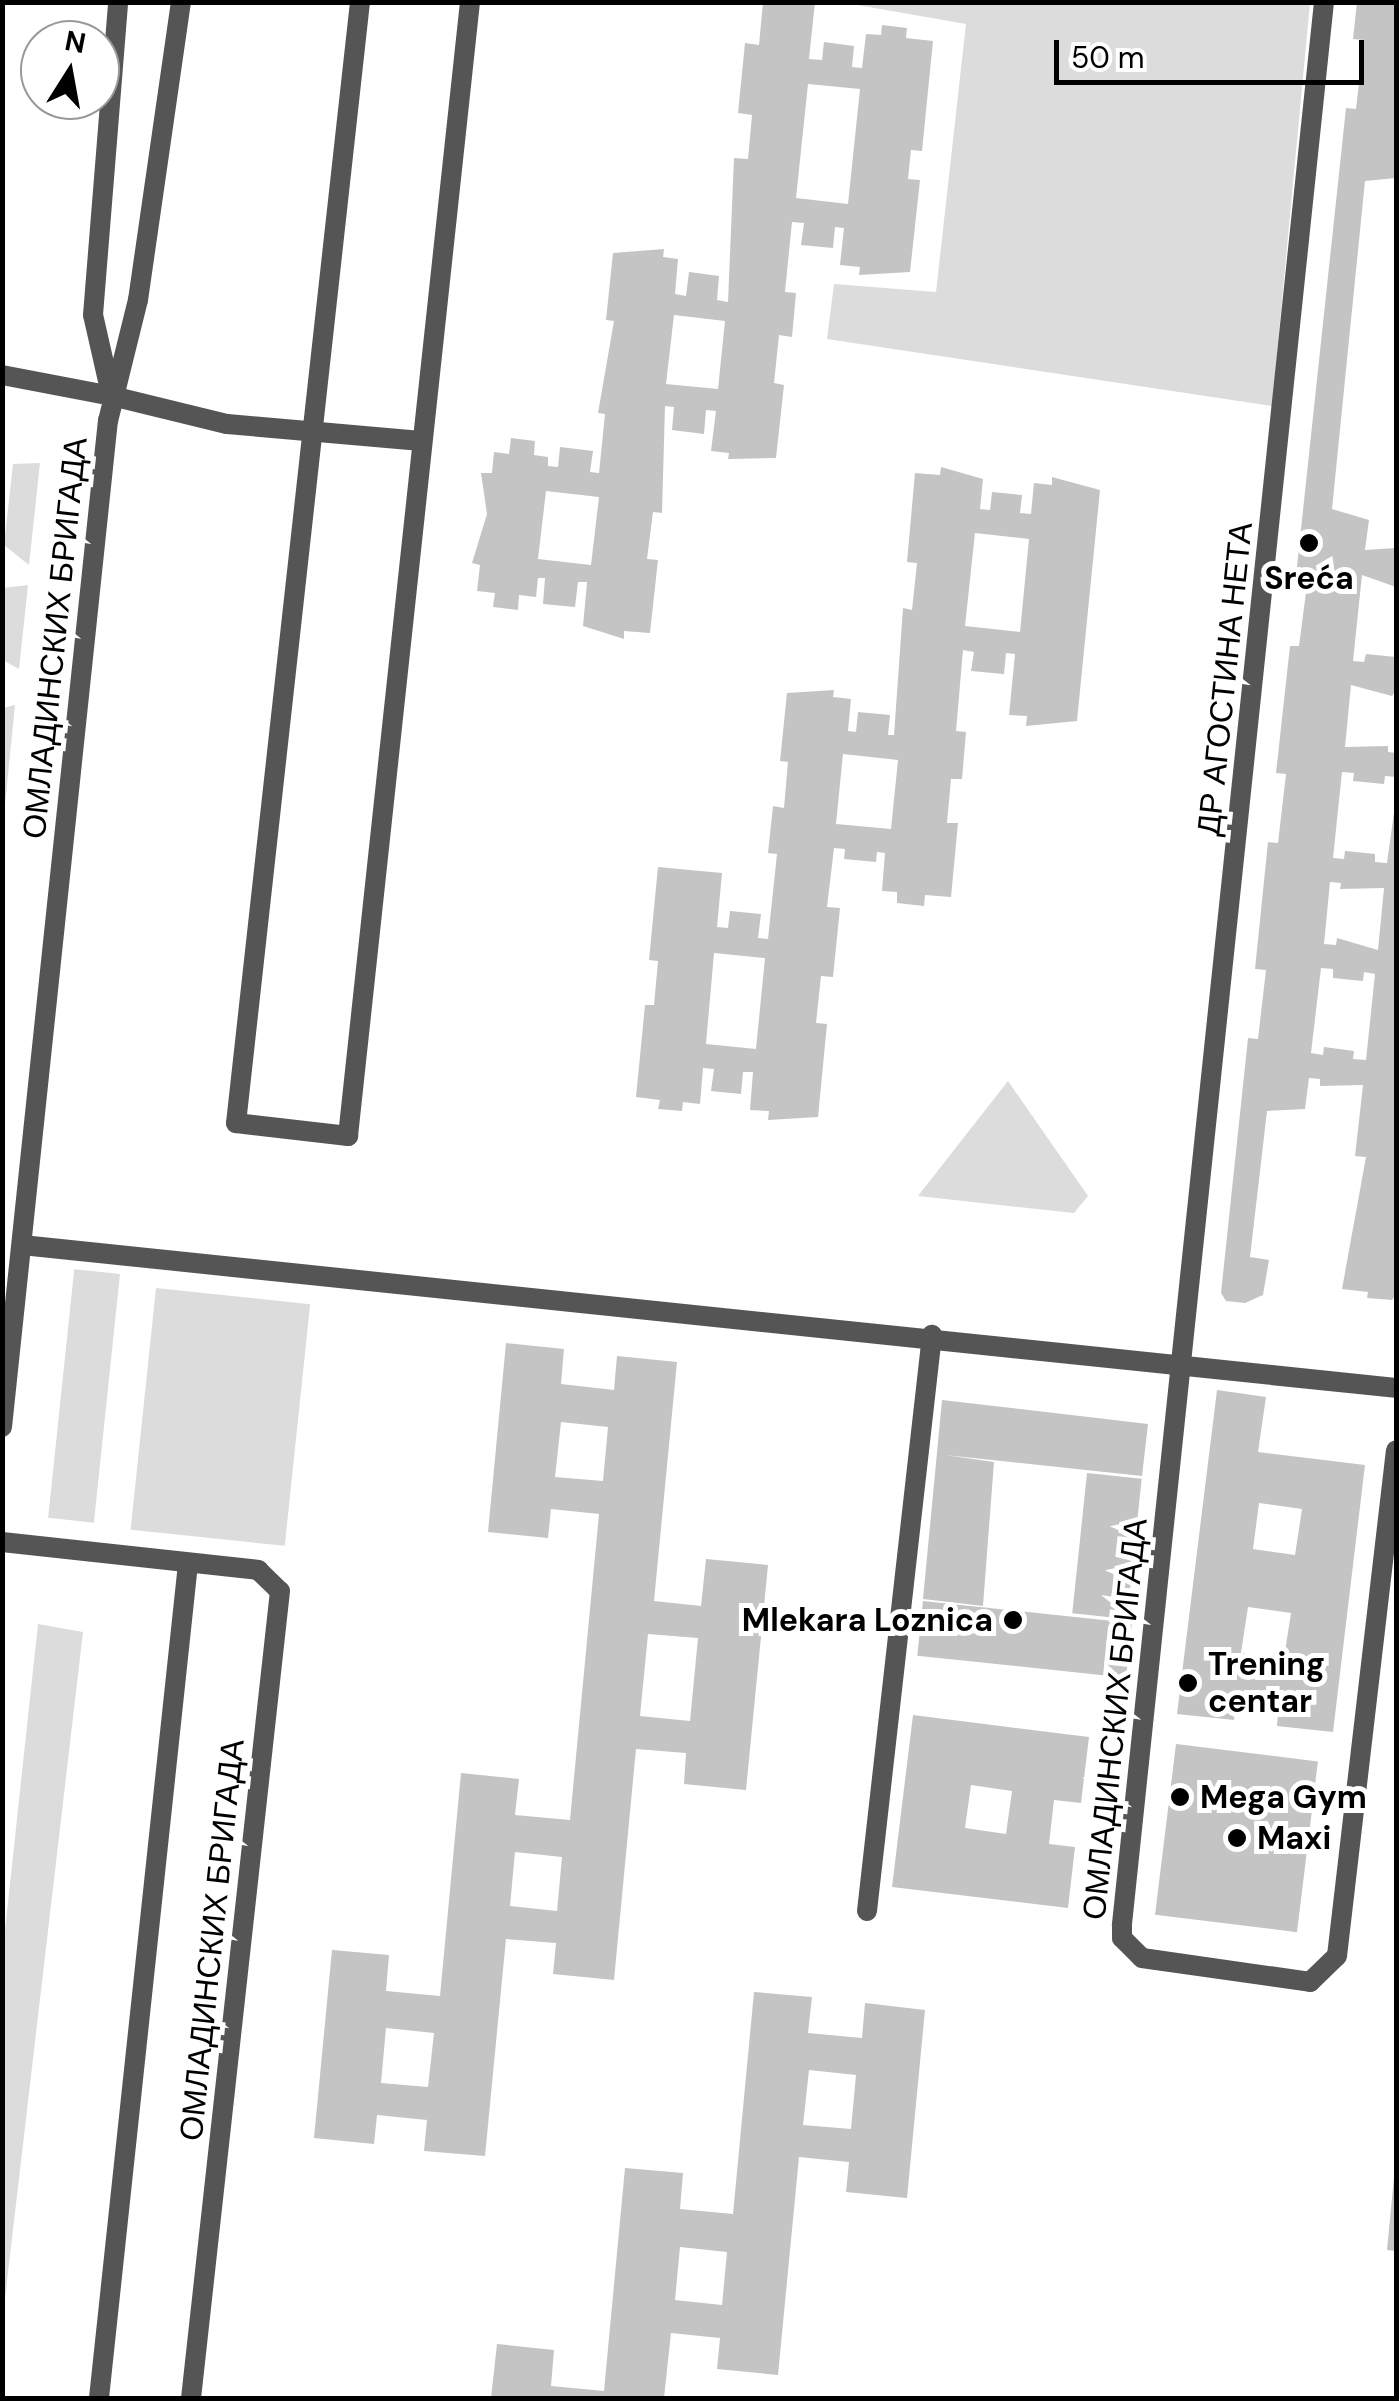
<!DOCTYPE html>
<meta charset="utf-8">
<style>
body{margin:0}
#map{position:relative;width:1399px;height:2401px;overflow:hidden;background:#fff;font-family:"DM Sans",sans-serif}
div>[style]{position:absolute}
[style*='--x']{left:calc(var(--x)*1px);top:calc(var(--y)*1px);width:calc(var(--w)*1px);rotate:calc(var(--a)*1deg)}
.green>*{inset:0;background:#dcdcdc;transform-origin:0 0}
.building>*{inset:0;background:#c4c4c4;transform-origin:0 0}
.service>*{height:20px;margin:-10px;padding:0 10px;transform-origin:10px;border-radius:10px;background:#555}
.minor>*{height:20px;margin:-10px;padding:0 10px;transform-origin:10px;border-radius:10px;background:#555}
.tertiary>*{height:20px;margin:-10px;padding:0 10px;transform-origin:10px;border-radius:10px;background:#555}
.dots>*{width:28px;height:28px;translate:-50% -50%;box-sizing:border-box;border:5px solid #fff;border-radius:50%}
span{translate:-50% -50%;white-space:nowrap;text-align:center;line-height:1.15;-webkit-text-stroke:10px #fff;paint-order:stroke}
.poi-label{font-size:32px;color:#000;font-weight:700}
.right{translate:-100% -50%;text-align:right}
.left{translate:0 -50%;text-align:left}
.street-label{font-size:32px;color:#000}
.frame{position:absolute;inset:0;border:5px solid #000;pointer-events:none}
.north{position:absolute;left:20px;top:20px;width:100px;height:100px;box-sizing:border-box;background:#fff;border:2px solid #999;border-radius:50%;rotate:11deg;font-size:28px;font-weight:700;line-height:40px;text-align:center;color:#000}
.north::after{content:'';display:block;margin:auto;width:35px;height:45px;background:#000;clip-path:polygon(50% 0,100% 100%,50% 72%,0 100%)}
.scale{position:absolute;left:1054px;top:40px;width:310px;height:45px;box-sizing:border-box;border:5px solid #000;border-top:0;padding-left:12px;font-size:30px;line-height:35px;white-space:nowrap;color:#000;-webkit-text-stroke:8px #fff;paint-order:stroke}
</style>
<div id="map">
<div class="green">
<i style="clip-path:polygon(846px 3px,1310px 3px,1272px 406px,827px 339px,834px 284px,936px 292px,966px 24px)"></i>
<i style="clip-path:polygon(40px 463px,29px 565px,4px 545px,13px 464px)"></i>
<i style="clip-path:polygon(28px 585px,19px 669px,3px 660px,3px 588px)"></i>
<i style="clip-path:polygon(15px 705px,3px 824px,3px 708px)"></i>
<i style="clip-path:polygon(1008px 1081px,1088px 1196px,1074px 1213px,918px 1196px)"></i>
<i style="left:120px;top:1274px;width:250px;height:46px;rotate:96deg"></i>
<i style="left:156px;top:1288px;width:155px;height:243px;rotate:6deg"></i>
<i style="clip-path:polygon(38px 1624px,83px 1632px,3px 2315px,2px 1958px)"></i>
</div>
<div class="building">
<i style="clip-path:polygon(evenodd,763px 2px,815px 2px,809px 59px,822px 60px,824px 42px,854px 46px,852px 67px,862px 68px,866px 34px,881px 35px,882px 25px,907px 28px,906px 38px,933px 41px,922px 151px,911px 150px,908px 179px,920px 180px,910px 272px,859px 275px,860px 267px,840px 265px,844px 228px,835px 227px,833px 248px,801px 245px,804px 223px,792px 222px,785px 292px,796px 293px,792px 337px,779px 335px,774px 383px,784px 385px,776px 458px,728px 459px,729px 453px,711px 451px,716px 411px,706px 410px,704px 434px,672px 430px,674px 407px,665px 406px,662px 513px,653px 512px,647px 559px,658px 560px,650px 633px,624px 631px,624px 639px,583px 626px,587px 582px,578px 582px,575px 607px,543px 604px,545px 578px,538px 578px,536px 597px,519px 595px,518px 610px,493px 607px,495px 593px,477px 591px,480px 565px,472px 563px,487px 514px,481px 473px,492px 473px,494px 452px,509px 454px,511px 438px,535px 441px,534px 455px,548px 457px,548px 466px,558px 467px,560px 447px,593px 451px,590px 472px,599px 473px,605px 414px,598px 413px,614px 321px,606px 320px,613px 253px,664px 249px,663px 257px,678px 259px,675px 294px,686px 296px,689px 272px,719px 276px,717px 300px,728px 302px,734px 158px,748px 159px,752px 115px,738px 113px,745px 43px,759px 45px,763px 2px,808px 84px,860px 89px,848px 204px,796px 198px,808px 84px,763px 2px,674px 315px,725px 321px,718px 389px,666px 384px,674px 315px,763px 2px,546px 491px,599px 497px,591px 565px,538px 559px,546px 491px)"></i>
<i style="clip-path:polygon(evenodd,1357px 2px,1396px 2px,1396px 178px,1365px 181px,1332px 509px,1369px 520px,1365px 550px,1396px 548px,1396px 587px,1362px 575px,1353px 661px,1364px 662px,1366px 654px,1396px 657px,1396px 690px,1392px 696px,1351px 685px,1345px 747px,1388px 746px,1388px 752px,1396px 753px,1396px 777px,1385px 776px,1384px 784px,1353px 781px,1354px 773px,1342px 772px,1333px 858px,1344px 859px,1345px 851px,1375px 854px,1375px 862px,1387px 863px,1396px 798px,1396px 1295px,1392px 1300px,1367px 1298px,1368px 1292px,1342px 1289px,1366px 1157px,1355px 1156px,1363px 1085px,1320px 1086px,1320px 1079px,1309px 1078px,1305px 1109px,1267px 1111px,1250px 1257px,1269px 1260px,1263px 1295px,1245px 1303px,1226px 1301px,1221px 1293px,1248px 1038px,1258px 1039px,1266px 970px,1255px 969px,1268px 842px,1278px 843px,1286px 774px,1276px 773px,1290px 646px,1299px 646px,1308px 577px,1296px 576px,1346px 108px,1356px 109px,1364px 40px,1353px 39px,1357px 2px,1330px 882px,1341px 883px,1340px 889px,1384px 888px,1378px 950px,1337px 938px,1336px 945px,1324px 944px,1330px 882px,1357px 2px,1321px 968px,1333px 969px,1333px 978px,1363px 981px,1364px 972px,1375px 974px,1366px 1060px,1353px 1059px,1354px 1051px,1324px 1047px,1323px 1055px,1311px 1053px,1321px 968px)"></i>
<i style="clip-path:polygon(evenodd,941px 467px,983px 479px,980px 509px,990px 510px,992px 492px,1022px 495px,1020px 513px,1031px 514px,1034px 483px,1052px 485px,1052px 477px,1100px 490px,1077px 721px,1026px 726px,1027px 716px,1009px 715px,1015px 654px,1006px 653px,1004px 674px,971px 671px,974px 652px,963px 650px,956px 731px,966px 732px,962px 779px,951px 779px,947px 823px,958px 823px,951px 897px,925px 895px,924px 906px,897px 903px,897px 892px,882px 891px,885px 853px,877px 852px,876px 862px,844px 859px,845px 849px,834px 848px,827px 907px,840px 908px,833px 977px,821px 976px,816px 1023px,827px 1024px,818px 1117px,768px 1120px,769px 1111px,750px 1110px,753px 1072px,743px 1072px,741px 1094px,711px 1091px,714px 1069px,703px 1068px,700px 1104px,683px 1102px,682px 1111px,658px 1109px,660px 1100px,636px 1097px,645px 1005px,654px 1005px,658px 961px,649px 960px,658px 867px,722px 873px,717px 927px,728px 928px,730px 911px,761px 914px,758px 938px,768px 939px,777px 854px,768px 853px,773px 806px,784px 808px,788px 762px,780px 761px,787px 693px,834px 690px,833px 697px,851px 699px,848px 731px,856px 732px,858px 712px,890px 715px,888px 735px,894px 735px,903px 608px,912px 610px,917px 563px,907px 562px,915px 473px,940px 475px,941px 467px,975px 533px,1029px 539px,1020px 632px,965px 626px,975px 533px,941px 467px,843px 754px,898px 760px,891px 829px,836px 824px,843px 754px,941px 467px,714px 953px,765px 958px,756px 1049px,706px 1044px,714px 953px)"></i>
<i style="clip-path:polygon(evenodd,506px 1343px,564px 1349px,561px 1384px,614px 1390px,617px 1356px,677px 1362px,654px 1601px,701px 1606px,706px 1559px,768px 1565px,746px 1790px,684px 1784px,686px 1753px,636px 1749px,614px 1980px,553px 1974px,556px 1943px,506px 1939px,485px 2156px,424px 2151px,427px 2120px,377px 2115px,374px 2144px,314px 2138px,332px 1950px,389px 1955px,386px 1991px,440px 1996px,461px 1773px,519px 1779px,515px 1815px,570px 1820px,599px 1514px,551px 1509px,548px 1538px,488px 1532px,506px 1343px,561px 1422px,608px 1427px,603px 1481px,555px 1477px,561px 1422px,506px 1343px,648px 1634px,698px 1638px,690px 1721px,640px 1716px,648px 1634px,506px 1343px,515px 1852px,562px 1857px,557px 1911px,510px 1906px,515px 1852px,506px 1343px,386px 2028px,434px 2033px,428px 2087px,381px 2083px,386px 2028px)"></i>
<i style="clip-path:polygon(evenodd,1217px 1390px,1266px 1397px,1258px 1452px,1365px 1465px,1333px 1732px,1277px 1726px,1278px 1713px,1235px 1708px,1234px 1720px,1177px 1714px,1217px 1390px,1259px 1503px,1302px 1509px,1295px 1555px,1253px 1549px,1259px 1503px,1217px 1390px,1248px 1607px,1291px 1613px,1284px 1658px,1241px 1653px,1248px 1607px)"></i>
<i style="clip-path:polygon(942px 1400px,1148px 1424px,1142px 1476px,945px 1455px,994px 1462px,983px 1606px,923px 1599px)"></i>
<i style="left:1087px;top:1473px;width:55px;height:141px;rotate:6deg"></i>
<i style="left:923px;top:1601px;width:210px;height:55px;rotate:6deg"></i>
<i style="clip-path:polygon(evenodd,913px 1715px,1089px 1737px,1081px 1803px,1054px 1800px,1049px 1844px,1075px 1847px,1068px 1908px,892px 1887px,913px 1715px,971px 1785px,1012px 1791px,1006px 1834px,965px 1828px,971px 1785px)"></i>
<i style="left:1176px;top:1744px;width:143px;height:172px;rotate:7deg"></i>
<i style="clip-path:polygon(evenodd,754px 1992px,812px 1997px,808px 2033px,862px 2038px,865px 2003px,925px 2010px,907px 2198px,846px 2192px,849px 2162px,799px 2157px,778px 2375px,717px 2369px,720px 2338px,671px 2333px,664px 2398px,491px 2398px,497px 2344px,554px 2350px,551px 2386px,604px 2391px,625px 2168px,683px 2173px,680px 2209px,733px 2214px,754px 1992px,809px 2070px,856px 2075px,851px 2129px,803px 2125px,809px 2070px,754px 1992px,680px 2247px,727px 2252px,722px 2305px,675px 2300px,680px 2247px)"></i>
<i style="clip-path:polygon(1394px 2177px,1396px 2177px,1396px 2251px,1387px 2250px)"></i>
</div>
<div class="service">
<i style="--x:360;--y:2;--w:1128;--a:96.31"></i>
<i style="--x:236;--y:1123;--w:113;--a:6.6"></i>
<i style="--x:348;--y:1136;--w:1141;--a:-83.86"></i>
<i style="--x:1324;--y:2;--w:1934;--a:96"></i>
<i style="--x:1122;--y:1925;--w:13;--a:90"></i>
<i style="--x:1122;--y:1938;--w:28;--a:45"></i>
<i style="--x:1142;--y:1958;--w:170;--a:8.1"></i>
<i style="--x:1310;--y:1982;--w:37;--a:-44"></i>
<i style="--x:1337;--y:1956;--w:509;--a:-83.35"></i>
<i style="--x:112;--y:396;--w:118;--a:13.7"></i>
<i style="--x:227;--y:424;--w:195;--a:5"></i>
<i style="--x:2;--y:1542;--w:258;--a:6.2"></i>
<i style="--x:258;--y:1570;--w:30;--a:44"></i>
<i style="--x:280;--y:1591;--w:812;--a:96.29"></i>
<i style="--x:867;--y:1911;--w:580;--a:-83.56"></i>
<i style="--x:99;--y:2398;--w:839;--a:-83.91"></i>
</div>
<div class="minor">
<i style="--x:2;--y:375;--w:112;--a:10.8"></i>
<i style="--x:22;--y:1245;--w:1381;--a:5.94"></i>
</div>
<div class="tertiary">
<i style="--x:111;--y:394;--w:81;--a:-102.8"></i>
<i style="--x:93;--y:315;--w:314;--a:-85.4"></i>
<i style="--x:2;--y:1427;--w:1012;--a:-83.99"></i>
<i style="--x:108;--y:421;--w:125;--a:-76.1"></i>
<i style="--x:138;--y:300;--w:301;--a:-81.8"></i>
</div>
<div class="dots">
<i style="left:1309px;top:543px;background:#000"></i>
<i style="left:1013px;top:1620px;background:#000"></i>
<i style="left:1188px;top:1683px;background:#000"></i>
<i style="left:1180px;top:1797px;background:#000"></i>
<i style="left:1237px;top:1838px;background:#000"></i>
</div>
<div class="poi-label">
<span style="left:1309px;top:578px">Sreća</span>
<span class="right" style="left:993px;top:1620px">Mlekara Loznica</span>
<span class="left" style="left:1208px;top:1683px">Trening<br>centar</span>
<span class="left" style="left:1200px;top:1797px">Mega Gym</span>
<span class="left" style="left:1257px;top:1838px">Maxi</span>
</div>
<div class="street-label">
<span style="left:55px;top:638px;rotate:-84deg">ОМЛАДИНСКИХ БРИГАДА</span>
<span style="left:1225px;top:679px;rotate:-84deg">ДР АГОСТИНА НЕТА</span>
<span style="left:1115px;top:1719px;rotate:-84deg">ОМЛАДИНСКИХ БРИГАДА</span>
<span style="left:212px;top:1940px;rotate:-84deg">ОМЛАДИНСКИХ БРИГАДА</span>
</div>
<div class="frame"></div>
<div class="north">N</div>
<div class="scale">50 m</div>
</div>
